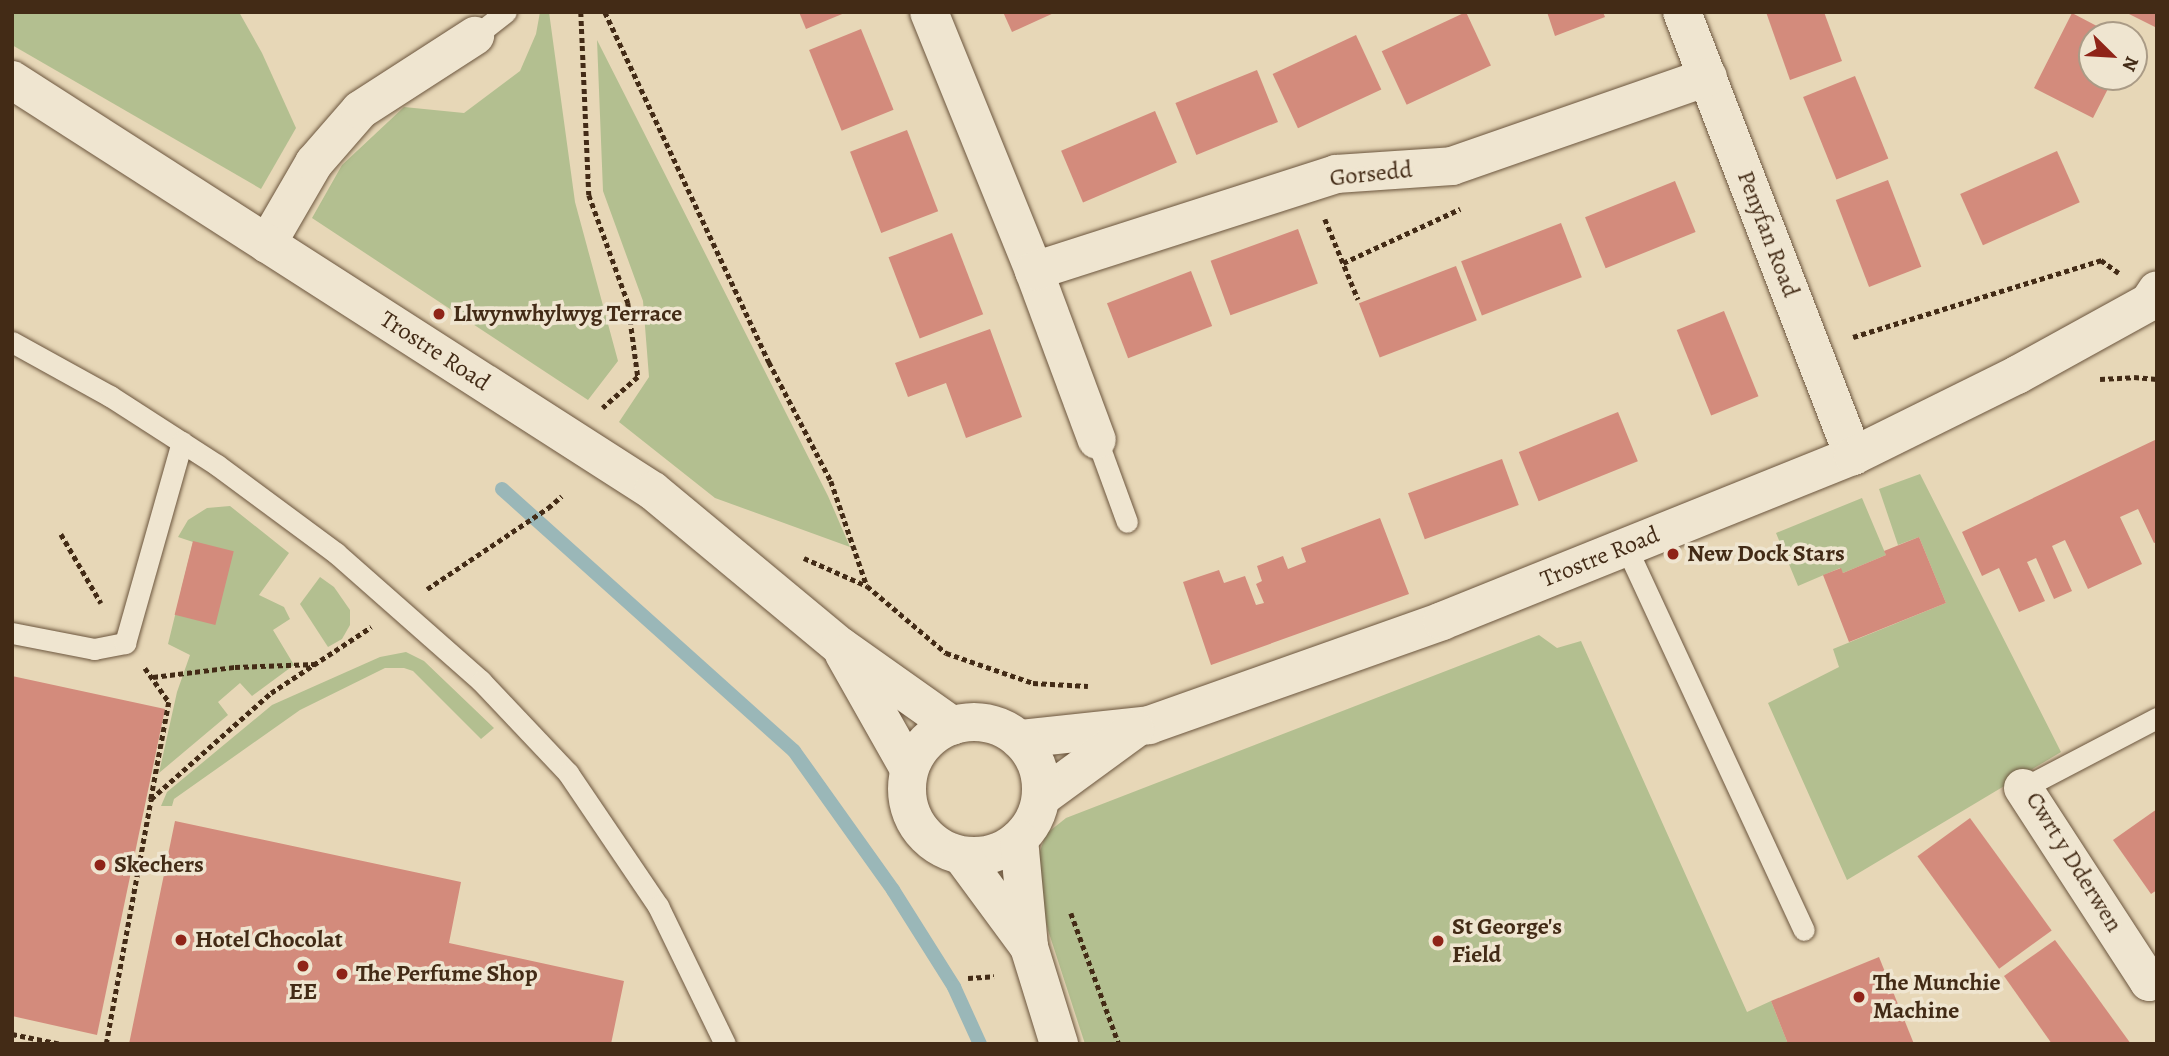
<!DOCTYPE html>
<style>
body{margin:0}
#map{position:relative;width:2169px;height:1056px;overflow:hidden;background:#e7d7b7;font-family:Alegreya,serif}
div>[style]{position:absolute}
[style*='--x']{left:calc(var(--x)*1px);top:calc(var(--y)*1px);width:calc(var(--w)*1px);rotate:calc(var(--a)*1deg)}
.green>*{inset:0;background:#b3bf90}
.stream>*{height:14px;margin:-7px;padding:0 7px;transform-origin:7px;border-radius:7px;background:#9ab7b8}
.building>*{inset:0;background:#d38b7c;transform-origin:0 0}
.path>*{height:4.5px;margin-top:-2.25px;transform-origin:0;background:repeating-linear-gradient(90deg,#432b16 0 5px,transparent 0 8.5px)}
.roads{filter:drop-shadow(0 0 2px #6c563e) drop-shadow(0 0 2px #6c563e)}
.lane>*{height:21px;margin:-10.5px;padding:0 10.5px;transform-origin:10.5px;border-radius:10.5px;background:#efe5d0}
.street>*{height:38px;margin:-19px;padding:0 19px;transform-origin:19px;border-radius:19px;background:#efe5d0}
.secondary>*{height:38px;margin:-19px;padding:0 19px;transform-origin:19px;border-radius:19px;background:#efe5d0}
.secondary>.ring{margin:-19px;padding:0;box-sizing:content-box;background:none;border:38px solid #efe5d0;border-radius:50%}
.dots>*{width:19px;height:19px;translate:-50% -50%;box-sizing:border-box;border:4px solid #efe5d0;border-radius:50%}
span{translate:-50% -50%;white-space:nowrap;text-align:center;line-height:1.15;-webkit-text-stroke:7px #efe5d0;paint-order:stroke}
.street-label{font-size:24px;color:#432b16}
.poi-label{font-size:24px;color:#432b16;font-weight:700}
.left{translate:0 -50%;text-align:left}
.frame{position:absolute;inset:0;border:14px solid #432b16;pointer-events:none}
.north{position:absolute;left:2078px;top:21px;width:70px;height:70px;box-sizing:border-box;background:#efe5d0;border:2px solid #aa9b86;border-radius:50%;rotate:114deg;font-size:19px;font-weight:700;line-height:28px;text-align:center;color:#432b16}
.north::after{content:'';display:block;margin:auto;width:24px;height:32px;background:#8f2418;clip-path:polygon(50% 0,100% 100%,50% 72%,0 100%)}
</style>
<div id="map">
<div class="green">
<i style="clip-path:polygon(12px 12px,239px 12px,262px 53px,296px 128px,261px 189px,12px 45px)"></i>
<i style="clip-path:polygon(540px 12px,549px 12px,575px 202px,618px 361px,588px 400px,312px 218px,342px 165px,404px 107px,464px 113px,520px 71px,536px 34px)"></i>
<i style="clip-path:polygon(597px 40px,828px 496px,850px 547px,715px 498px,619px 422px,649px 377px,643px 301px,603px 191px)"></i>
<i style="clip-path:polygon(1920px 474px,2061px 752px,1847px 880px,1768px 703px,1839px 667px,1833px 649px,1946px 603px,1919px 537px,1898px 545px,1879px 489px)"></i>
<i style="clip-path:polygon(1862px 498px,1886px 555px,1843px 573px,1840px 568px,1798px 586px,1776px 533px)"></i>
<i style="clip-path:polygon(230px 506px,289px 553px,259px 595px,284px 607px,290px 619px,273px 630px,294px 665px,252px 696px,240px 683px,218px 702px,228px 715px,159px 773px,177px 692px,190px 655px,168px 644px,193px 542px,178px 537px,188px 520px,207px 508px)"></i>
<i style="clip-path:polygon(320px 577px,334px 587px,350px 610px,350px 625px,342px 639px,328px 647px,300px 604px)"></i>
<i style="clip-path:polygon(1539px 635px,1557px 648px,1581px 641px,1747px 1012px,1771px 1001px,1788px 1044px,1085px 1044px,1048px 930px,1033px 871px,1046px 834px,1066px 818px)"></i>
<i style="clip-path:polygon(406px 652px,424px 661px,494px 728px,481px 739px,413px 671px,404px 668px,385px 668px,300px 710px,174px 799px,172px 806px,161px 806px,167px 792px,272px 705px,380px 657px)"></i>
</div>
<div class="stream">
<i style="--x:502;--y:489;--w:392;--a:41.9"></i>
<i style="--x:794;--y:751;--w:171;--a:54.5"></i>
<i style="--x:893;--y:890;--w:115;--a:57.8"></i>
<i style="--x:954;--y:987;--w:63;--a:65.5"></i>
</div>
<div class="building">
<i style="clip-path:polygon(799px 12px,847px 12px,806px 29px)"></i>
<i style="clip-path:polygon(1003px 12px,1056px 12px,1012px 32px)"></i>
<i style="left:1466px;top:12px;width:59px;height:93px;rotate:65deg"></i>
<i style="clip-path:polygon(1547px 12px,1603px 12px,1605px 17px,1555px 36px)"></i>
<i style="clip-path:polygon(1766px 12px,1824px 12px,1842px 61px,1790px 80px)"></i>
<i style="clip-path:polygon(2125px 12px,2157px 12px,2157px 28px)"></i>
<i style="clip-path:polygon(2072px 13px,2114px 35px,2092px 35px,2092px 77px,2114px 77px,2093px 118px,2034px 88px)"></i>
<i style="left:861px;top:29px;width:87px;height:56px;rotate:68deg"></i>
<i style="left:1356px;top:35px;width:60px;height:92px;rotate:65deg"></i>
<i style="left:1257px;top:70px;width:56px;height:88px;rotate:68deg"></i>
<i style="left:1855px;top:76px;width:89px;height:56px;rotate:68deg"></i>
<i style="left:1155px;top:111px;width:56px;height:102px;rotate:67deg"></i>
<i style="left:907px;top:130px;width:87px;height:61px;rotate:69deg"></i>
<i style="left:2057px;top:151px;width:56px;height:106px;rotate:66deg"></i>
<i style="left:1888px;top:180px;width:93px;height:56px;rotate:69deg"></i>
<i style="left:1675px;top:181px;width:55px;height:97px;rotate:68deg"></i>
<i style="left:1561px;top:223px;width:58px;height:107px;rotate:69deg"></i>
<i style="left:1298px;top:229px;width:58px;height:93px;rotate:70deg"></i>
<i style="left:952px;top:233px;width:87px;height:68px;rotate:69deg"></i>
<i style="left:1456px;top:266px;width:58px;height:104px;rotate:69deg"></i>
<i style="left:1191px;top:271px;width:59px;height:90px;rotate:69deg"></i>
<i style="left:1724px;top:311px;width:92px;height:51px;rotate:68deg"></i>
<i style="clip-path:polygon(990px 329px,1022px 417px,966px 438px,946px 383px,908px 397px,895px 363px)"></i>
<i style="left:1618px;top:412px;width:53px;height:107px;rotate:68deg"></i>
<i style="clip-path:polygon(2157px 439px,2157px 542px,2154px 543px,2138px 509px,2120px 517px,2142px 564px,2088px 589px,2065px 540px,2052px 546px,2072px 591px,2054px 599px,2036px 558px,2027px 562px,2045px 601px,2019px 612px,1999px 568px,1982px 576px,1962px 532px)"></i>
<i style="left:1502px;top:459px;width:49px;height:100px;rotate:70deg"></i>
<i style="clip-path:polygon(1380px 518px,1409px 594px,1211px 665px,1183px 582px,1219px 570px,1224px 583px,1245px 576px,1256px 605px,1264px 603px,1256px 584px,1262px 581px,1257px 566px,1283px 556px,1288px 569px,1306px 562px,1301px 548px)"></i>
<i style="clip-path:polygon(1919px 537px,1946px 603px,1849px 642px,1823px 575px,1841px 568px,1843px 573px,1886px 555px,1884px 551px)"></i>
<i style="left:193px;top:541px;width:42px;height:76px;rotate:14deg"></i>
<i style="clip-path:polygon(12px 676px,165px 709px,97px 1035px,12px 1016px)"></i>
<i style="clip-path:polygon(2157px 809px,2157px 890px,2151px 894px,2113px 840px)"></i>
<i style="left:1970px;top:818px;width:139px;height:65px;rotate:54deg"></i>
<i style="clip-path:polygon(175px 821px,461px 882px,449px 943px,624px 981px,611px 1044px,129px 1044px)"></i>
<i style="clip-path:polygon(2055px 940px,2081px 975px,2131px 1044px,2052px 1044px,2004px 976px)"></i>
<i style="clip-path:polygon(1879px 957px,1914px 1044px,1788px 1044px,1771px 1001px)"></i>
</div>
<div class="path">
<i style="--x:581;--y:12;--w:183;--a:87.5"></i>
<i style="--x:589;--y:195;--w:115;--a:70.1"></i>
<i style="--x:628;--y:303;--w:75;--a:82.3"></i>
<i style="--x:638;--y:377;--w:47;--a:138.5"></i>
<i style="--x:605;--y:12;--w:387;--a:64.9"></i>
<i style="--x:769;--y:362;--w:134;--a:62.5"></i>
<i style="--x:831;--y:481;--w:111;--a:71.1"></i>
<i style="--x:1325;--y:219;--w:87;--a:67.6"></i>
<i style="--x:1343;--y:263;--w:129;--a:-24.8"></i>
<i style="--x:1853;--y:337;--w:260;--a:-17.2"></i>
<i style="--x:2101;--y:260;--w:22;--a:36"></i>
<i style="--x:2100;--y:379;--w:34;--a:-3"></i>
<i style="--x:2134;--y:377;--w:23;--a:5"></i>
<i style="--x:61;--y:534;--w:80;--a:59.9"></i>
<i style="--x:804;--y:558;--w:69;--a:24"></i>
<i style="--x:867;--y:586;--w:104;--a:40.3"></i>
<i style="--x:946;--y:653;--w:92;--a:19"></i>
<i style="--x:1033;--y:683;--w:55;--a:3.1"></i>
<i style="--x:427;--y:589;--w:146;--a:-33.8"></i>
<i style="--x:548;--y:508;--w:18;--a:-41"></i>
<i style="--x:145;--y:668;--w:42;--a:54.8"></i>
<i style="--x:169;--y:702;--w:99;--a:100.5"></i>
<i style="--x:153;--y:677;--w:83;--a:-7"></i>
<i style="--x:235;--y:667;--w:80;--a:-2.1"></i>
<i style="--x:1071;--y:913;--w:140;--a:69.9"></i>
<i style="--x:968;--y:978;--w:26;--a:-4"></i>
<i style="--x:12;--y:1034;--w:50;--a:11.5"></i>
<i style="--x:106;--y:1044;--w:249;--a:-79.6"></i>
<i style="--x:151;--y:799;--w:160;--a:-41.5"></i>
<i style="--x:271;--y:693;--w:120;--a:-33.4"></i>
</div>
<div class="roads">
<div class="lane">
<i style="--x:475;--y:36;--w:39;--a:-38"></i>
<i style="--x:12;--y:342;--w:112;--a:28.9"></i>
<i style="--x:110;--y:396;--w:127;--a:32.8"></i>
<i style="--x:217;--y:465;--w:148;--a:36.5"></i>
<i style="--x:336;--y:553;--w:193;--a:41.4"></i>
<i style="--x:481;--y:681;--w:127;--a:46.6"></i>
<i style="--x:568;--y:773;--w:161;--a:55.9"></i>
<i style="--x:658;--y:906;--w:153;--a:64.1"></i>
<i style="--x:1097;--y:440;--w:87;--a:69.9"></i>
<i style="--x:1626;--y:547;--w:422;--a:65.1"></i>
<i style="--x:12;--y:633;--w:84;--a:11"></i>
<i style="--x:94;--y:649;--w:32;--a:-11"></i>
<i style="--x:125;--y:643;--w:209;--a:-74.2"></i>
<i style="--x:2023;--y:788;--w:151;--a:-27.6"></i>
</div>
<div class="street">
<i style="--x:929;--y:12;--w:279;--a:67.9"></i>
<i style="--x:1034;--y:271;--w:180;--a:69.6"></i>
<i style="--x:1682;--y:12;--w:476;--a:68.9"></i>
<i style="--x:267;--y:244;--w:94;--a:-59.9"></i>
<i style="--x:314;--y:163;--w:70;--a:-49"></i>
<i style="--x:360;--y:110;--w:137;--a:-32.8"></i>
<i style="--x:1034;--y:271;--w:317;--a:-17.8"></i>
<i style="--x:1336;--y:174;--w:116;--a:-3.9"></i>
<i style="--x:1452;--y:166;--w:271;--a:-19.2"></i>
<i style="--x:1019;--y:739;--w:131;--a:-6.1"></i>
<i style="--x:1149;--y:725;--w:311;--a:-19.5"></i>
<i style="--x:1442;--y:621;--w:443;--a:-21.9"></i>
<i style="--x:1853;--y:456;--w:183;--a:-26.3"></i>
<i style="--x:2017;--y:375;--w:151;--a:-28.9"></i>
<i style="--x:2149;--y:302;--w:14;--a:-56"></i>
<i style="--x:2023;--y:788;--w:231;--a:57"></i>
<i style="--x:2149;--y:982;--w:10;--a:-37"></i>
<i style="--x:1042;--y:797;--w:115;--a:-36.2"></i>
</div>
<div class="secondary">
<i style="--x:12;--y:80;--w:761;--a:32.67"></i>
<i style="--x:653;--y:491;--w:243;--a:39.7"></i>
<i style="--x:840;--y:646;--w:138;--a:35.3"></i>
<i style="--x:844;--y:654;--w:132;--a:60.5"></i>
<i class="ring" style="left:907px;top:722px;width:96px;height:96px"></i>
<i style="--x:1019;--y:839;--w:108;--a:84.7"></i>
<i style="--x:1029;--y:947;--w:102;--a:72.8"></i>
<i style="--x:962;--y:856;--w:113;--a:53.6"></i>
</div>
</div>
<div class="dots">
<i style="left:439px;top:314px;background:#8f2418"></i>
<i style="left:1673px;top:554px;background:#8f2418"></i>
<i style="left:100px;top:865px;background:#8f2418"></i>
<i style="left:181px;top:940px;background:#8f2418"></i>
<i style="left:1438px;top:941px;background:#8f2418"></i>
<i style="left:303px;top:966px;background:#8f2418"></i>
<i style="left:342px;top:974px;background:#8f2418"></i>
<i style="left:1859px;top:997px;background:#8f2418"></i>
</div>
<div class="street-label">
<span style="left:1371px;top:174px;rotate:-6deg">Gorsedd</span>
<span style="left:1768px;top:234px;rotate:69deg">Penyfan Road</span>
<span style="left:435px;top:351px;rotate:33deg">Trostre Road</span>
<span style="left:1600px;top:557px;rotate:-22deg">Trostre Road</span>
<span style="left:2074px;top:862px;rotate:58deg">Cwrt y Dderwen</span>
</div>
<div class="poi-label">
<span class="left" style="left:453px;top:314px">Llwynwhylwyg Terrace</span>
<span class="left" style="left:1687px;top:554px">New Dock Stars</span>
<span class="left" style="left:114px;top:865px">Skechers</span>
<span class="left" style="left:1452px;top:941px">St George's<br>Field</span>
<span class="left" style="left:195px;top:940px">Hotel Chocolat</span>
<span class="left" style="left:356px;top:974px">The Perfume Shop</span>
<span class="left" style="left:1873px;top:997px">The Munchie<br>Machine</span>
<span style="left:303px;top:992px">EE</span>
</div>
<div class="frame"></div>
<div class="north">N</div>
</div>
